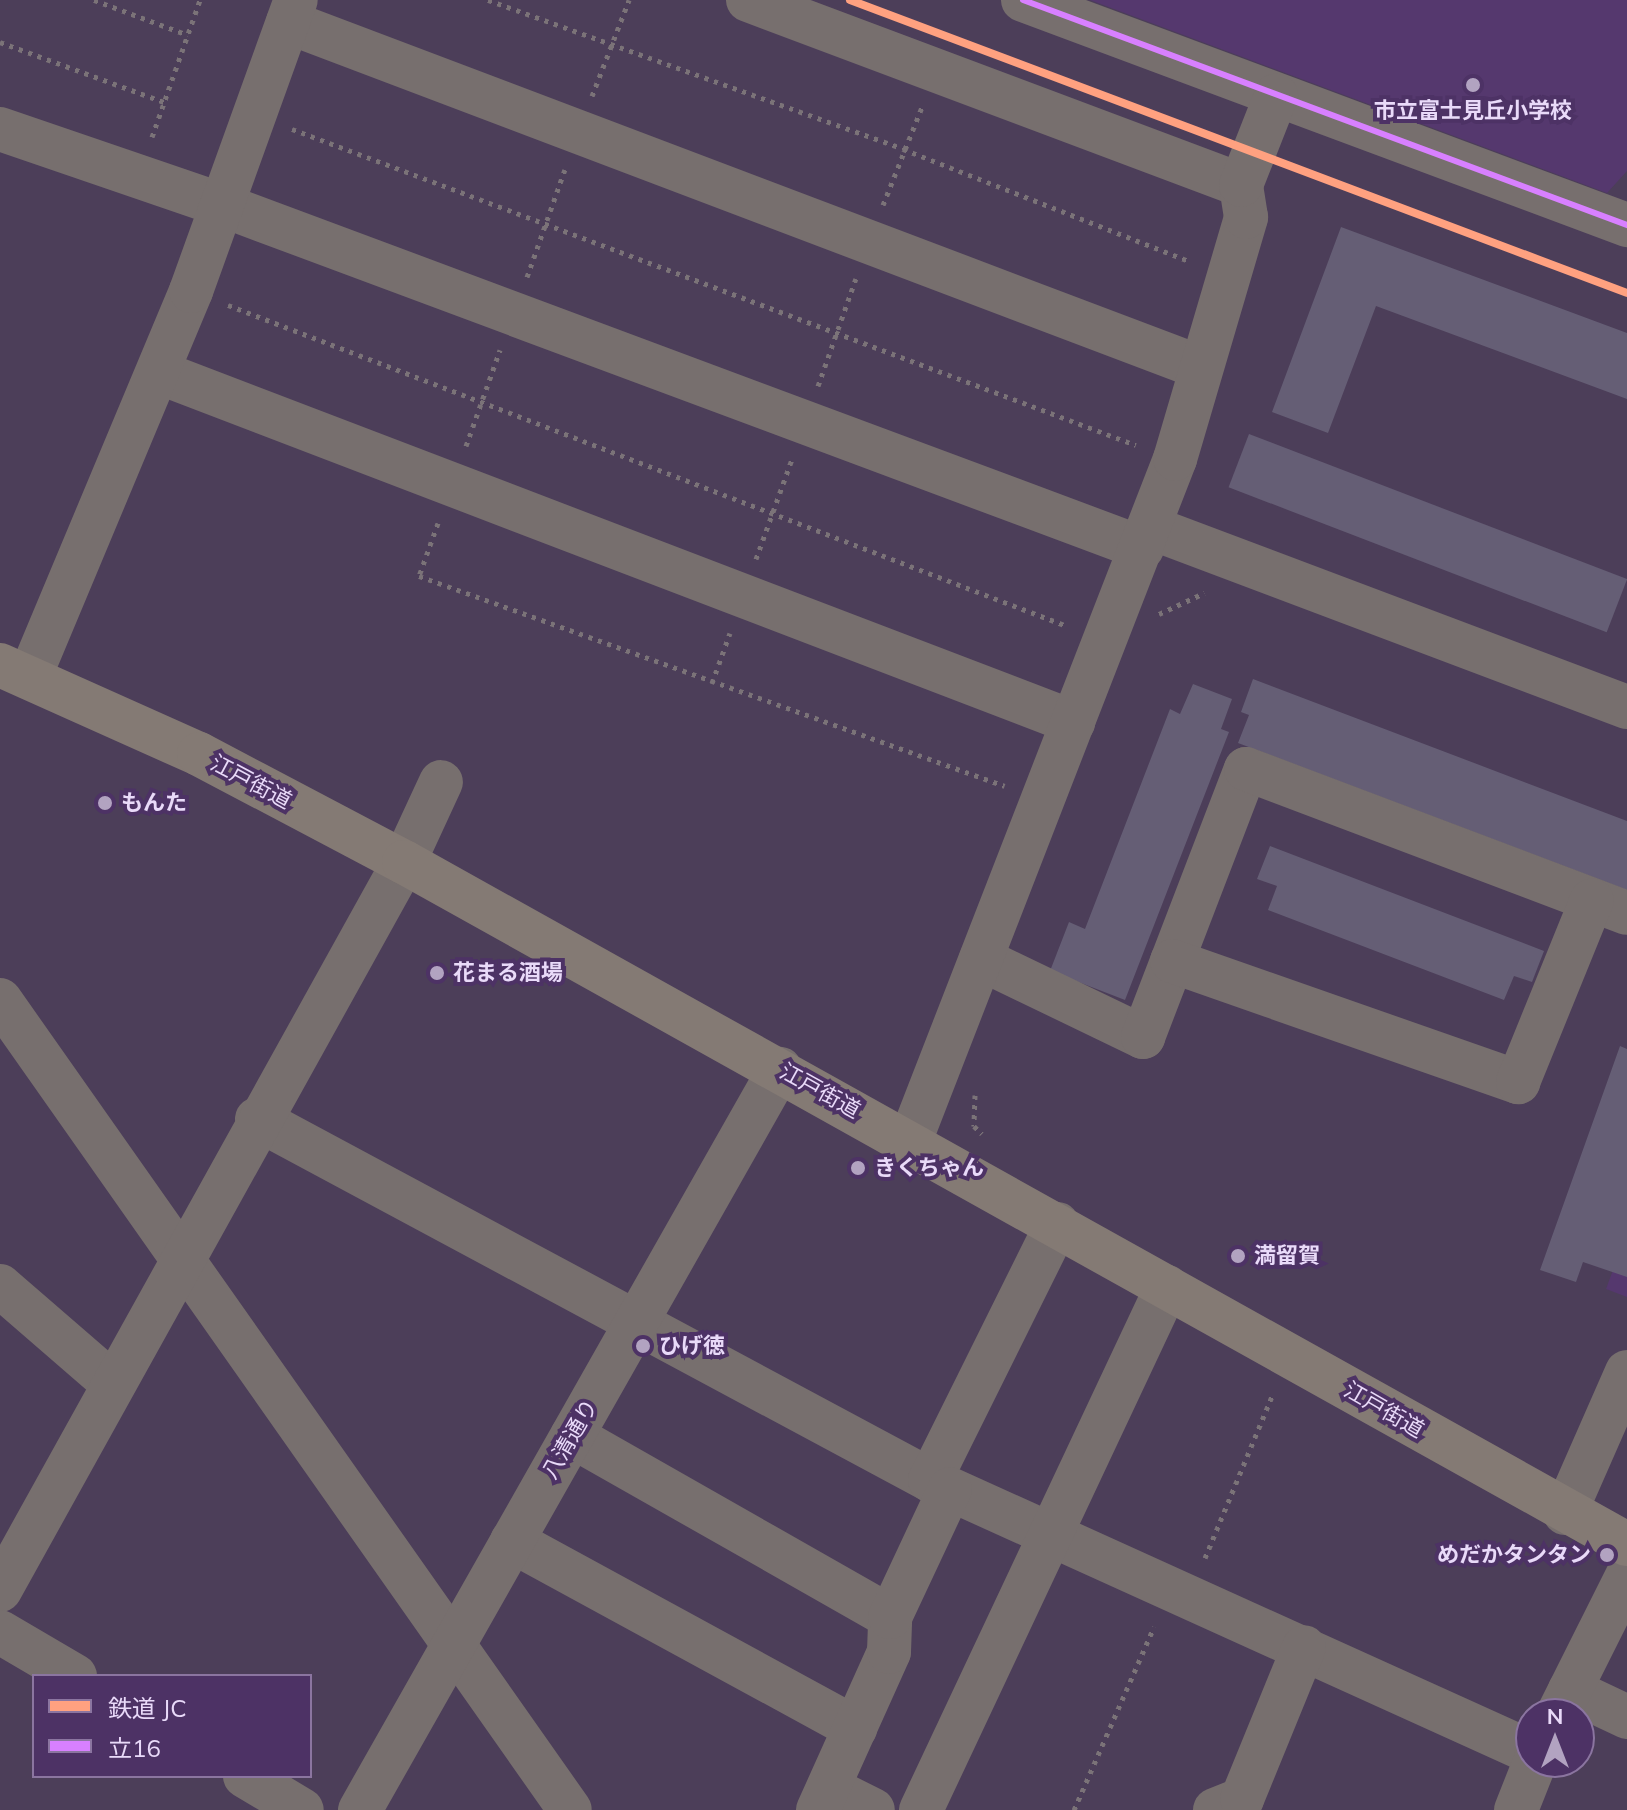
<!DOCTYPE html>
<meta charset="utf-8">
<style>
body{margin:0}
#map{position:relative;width:1627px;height:1810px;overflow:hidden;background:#4c3e59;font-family:Mulish,"Noto Sans JP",sans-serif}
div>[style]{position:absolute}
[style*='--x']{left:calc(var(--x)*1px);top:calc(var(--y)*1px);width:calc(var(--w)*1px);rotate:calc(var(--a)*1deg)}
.built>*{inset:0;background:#55386e}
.building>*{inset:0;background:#655e75;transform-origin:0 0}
.path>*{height:5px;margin-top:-2.5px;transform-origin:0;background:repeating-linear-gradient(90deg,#7b7378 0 4px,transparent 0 10px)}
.minor>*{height:44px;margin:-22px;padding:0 22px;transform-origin:22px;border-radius:22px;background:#776f6e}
.major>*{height:44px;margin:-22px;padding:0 22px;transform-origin:22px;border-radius:22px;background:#847a74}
.bus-1>*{height:6px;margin:-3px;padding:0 3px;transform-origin:3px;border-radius:3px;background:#d880ff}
.rail-1>*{height:8px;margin:-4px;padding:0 4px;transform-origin:4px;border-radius:4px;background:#ffa180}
.dots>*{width:22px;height:22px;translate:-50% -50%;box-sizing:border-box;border:4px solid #4d3265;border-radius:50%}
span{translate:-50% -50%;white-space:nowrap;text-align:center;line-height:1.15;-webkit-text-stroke:8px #4d3265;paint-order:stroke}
.poi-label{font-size:22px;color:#e9daf9;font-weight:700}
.left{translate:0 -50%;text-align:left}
.right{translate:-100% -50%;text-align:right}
.street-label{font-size:22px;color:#e9daf9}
.legend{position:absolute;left:32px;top:1674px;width:280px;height:104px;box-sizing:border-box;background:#4d3265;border:2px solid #8b75a0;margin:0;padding:10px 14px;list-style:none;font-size:24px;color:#e9daf9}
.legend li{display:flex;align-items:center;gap:16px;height:40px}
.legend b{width:40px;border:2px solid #8b75a0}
.north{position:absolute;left:1515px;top:1698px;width:80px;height:80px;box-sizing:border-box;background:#4d3265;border:2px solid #8b75a0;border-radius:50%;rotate:0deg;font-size:22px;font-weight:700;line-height:32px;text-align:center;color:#e9daf9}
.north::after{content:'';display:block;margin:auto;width:28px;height:36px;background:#b2a3c1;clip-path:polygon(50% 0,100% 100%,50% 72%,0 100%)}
</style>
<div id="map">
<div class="built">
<i style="clip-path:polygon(1090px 0,1627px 0,1627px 171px,1607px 193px)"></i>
<i style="clip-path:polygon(1627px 1232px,1627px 1297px,1606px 1289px)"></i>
</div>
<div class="building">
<i style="clip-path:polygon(1341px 227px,1627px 333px,1627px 399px,1376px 306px,1328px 433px,1272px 412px)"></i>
<i style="left:1249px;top:434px;width:405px;height:57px;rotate:21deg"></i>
<i style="clip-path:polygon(1253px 679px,1627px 821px,1627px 890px,1238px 743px,1249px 715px,1241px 712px)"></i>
<i style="clip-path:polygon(1193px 684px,1232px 699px,1221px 729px,1229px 732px,1125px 1000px,1050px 971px,1069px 922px,1085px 929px,1170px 709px,1180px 714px)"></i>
<i style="clip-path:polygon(1270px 846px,1544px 951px,1532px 982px,1514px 976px,1504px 1000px,1268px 910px,1277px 886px,1257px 879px)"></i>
<i style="clip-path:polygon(1620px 1046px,1627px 1049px,1627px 1277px,1583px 1262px,1576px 1282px,1540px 1270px)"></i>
</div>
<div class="path">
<i style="--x:94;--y:0;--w:100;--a:20.4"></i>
<i style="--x:488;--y:0;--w:441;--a:19.7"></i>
<i style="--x:903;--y:149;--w:309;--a:21.4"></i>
<i style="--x:0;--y:42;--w:175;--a:20.1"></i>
<i style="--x:592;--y:96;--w:103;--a:-68.9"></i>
<i style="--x:292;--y:129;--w:901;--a:20.53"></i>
<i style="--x:152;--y:137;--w:145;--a:-70.7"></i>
<i style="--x:883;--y:205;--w:105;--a:-68.3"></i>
<i style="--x:527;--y:277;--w:114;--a:-70.6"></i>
<i style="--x:228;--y:305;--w:898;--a:20.94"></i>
<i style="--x:818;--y:386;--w:114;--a:-70.6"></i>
<i style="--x:466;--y:446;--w:102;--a:-70.5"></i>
<i style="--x:438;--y:523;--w:56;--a:109.7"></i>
<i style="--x:419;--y:576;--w:622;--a:19.72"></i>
<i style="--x:756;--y:559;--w:106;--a:-70.2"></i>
<i style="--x:1159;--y:614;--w:50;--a:-25"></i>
<i style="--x:712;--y:683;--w:53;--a:-70.2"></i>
<i style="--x:975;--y:1095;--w:31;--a:92"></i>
<i style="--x:974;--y:1126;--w:11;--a:45"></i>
<i style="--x:1205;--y:1558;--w:178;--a:-67.5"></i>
<i style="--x:1074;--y:1810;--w:200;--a:-66.4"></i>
</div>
<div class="minor">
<i style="--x:748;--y:0;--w:527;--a:20.57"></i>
<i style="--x:1023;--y:0;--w:645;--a:20.43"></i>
<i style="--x:288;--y:22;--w:974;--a:20.74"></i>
<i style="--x:0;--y:129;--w:235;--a:18.9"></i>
<i style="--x:222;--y:205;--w:982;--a:20.45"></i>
<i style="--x:158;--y:372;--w:980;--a:20.93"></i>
<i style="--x:1149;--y:527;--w:511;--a:20.63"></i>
<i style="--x:30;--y:676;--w:417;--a:-67.3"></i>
<i style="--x:191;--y:291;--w:309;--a:-70.2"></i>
<i style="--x:981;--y:959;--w:180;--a:25.7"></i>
<i style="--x:1143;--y:1037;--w:287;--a:-69"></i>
<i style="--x:1246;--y:769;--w:407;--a:20.7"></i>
<i style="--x:1172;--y:961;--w:367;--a:19.3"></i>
<i style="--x:1518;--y:1082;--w:196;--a:-67.9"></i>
<i style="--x:0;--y:1000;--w:990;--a:54.87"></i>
<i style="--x:257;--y:1119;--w:764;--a:28.21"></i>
<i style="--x:930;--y:1480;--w:660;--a:24.35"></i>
<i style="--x:910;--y:1141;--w:732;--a:-68.77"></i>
<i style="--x:1175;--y:459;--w:252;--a:-73.6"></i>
<i style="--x:1246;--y:217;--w:32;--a:-99"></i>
<i style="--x:1241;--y:185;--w:96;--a:-68.5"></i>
<i style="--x:0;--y:1286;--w:150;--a:40.9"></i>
<i style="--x:572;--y:1436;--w:366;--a:29.6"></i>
<i style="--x:930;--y:1480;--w:286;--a:-63.6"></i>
<i style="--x:1565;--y:1513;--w:154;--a:-66.3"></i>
<i style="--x:512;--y:1541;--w:391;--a:28.6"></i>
<i style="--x:0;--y:1590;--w:833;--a:-60.97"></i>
<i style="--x:404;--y:862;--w:88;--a:-65.2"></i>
<i style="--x:0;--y:1632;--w:87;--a:30.4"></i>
<i style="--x:1570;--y:1690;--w:63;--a:25.3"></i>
<i style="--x:1558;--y:1714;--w:154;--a:-63.4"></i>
<i style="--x:245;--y:1776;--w:66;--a:30.8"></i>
<i style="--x:829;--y:1788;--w:49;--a:26.6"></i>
<i style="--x:360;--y:1810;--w:852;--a:-60.46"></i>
<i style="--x:818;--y:1810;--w:173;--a:-65.8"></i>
<i style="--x:889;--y:1652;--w:35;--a:-88"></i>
<i style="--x:890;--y:1617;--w:141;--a:-64.9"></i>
<i style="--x:921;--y:1810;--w:578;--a:-64.81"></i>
<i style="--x:1215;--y:1810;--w:29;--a:-22"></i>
<i style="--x:1242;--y:1799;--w:164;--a:-67.8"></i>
<i style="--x:1516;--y:1810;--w:52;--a:-68.4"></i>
</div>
<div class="major">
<i style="--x:0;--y:665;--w:218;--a:24.1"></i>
<i style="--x:199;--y:754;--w:232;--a:27.8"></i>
<i style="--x:404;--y:862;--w:1400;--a:29.15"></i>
</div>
<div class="bus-1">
<i style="--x:1023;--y:0;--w:645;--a:20.43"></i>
</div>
<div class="rail-1">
<i style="--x:850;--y:0;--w:830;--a:20.66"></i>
</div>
<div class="dots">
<i style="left:1473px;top:85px;background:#b2a3c1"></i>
<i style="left:105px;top:803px;background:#b2a3c1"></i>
<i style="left:437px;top:973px;background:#b2a3c1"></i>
<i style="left:858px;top:1168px;background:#b2a3c1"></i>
<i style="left:1238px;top:1256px;background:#b2a3c1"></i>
<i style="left:643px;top:1346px;background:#b2a3c1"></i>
<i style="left:1607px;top:1555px;background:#b2a3c1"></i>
</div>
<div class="poi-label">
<span style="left:1473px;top:111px">市立富士見丘小学校</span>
<span class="left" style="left:121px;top:803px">もんた</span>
<span class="left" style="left:453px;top:973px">花まる酒場</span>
<span class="left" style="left:874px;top:1168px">きくちゃん</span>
<span class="left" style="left:1254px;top:1256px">満留賀</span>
<span class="left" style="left:659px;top:1346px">ひげ徳</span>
<span class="right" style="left:1591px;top:1555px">めだかタンタン</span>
</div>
<div class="street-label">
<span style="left:251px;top:782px;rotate:28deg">江戸街道</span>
<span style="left:820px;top:1091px;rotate:29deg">江戸街道</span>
<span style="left:1384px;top:1410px;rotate:30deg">江戸街道</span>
<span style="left:570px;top:1439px;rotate:-60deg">八清通り</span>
</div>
<ul class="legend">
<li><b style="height:10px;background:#ffa180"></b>鉄道 JC</li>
<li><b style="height:10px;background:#d880ff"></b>立16</li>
</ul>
<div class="north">N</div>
</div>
